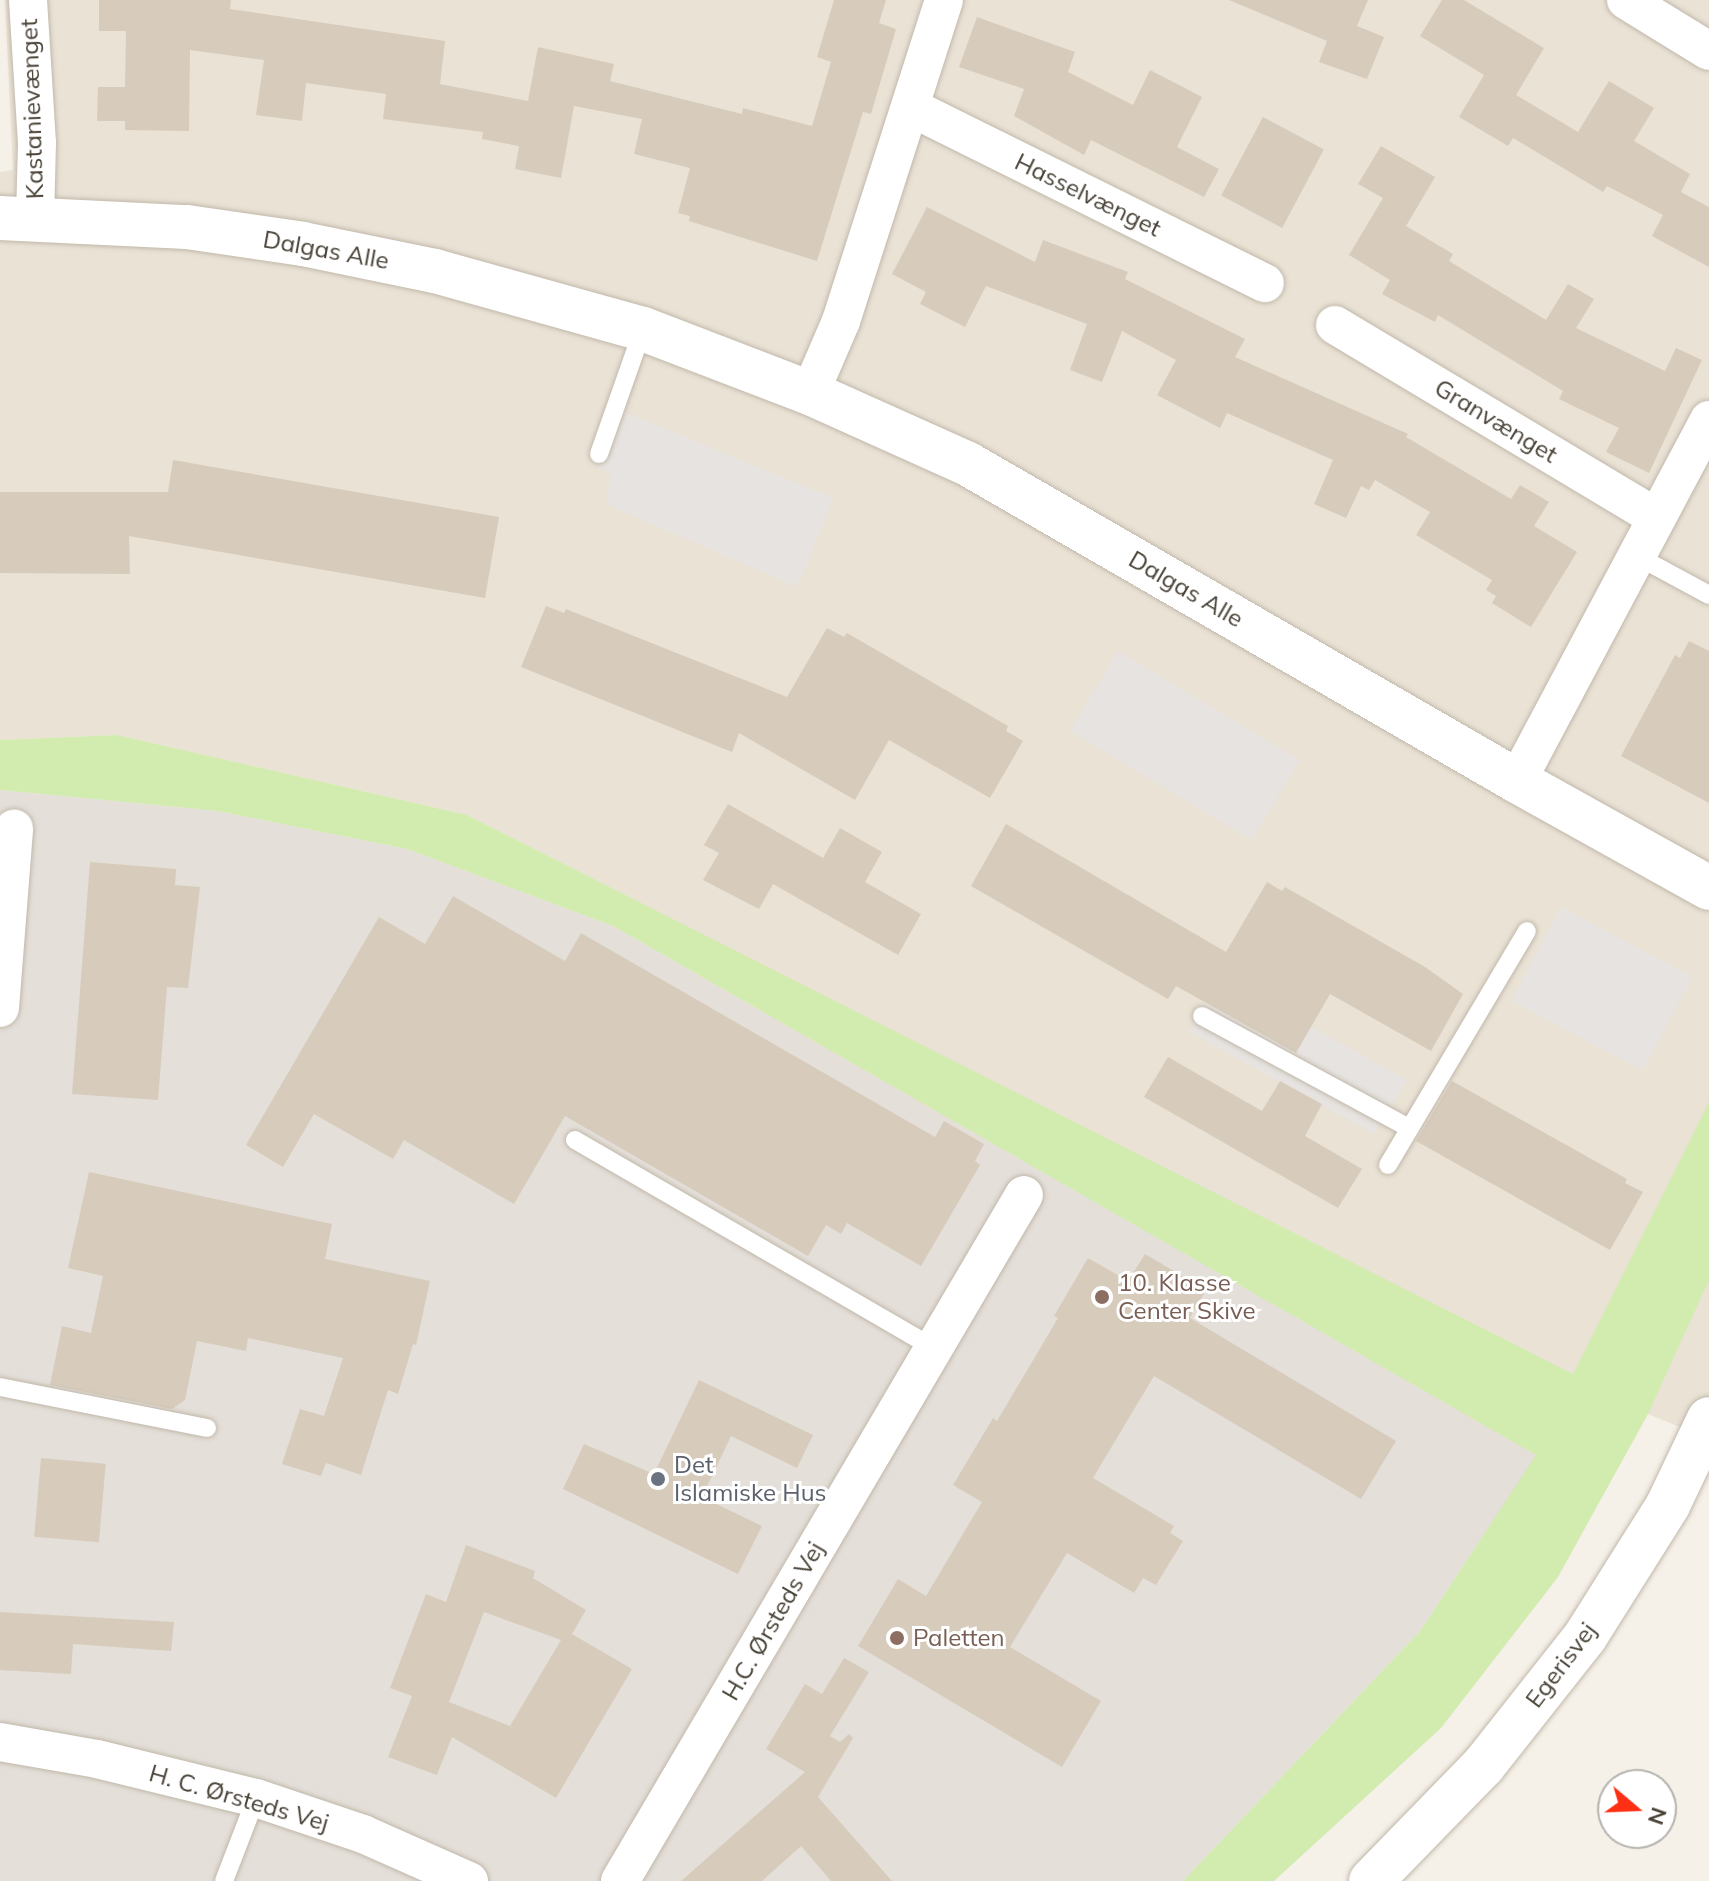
<!DOCTYPE html>
<meta charset="utf-8">
<style>
body{margin:0}
#map{position:relative;width:1709px;height:1881px;overflow:hidden;background:#f5f0e8;font-family:Mulish,sans-serif}
div>[style]{position:absolute}
[style*='--x']{left:calc(var(--x)*1px);top:calc(var(--y)*1px);width:calc(var(--w)*1px);rotate:calc(var(--a)*1deg)}
.residential>*{inset:0;background:#e9e2d5}
.industrial>*{inset:0;background:#e4dfd9}
.green>*{inset:0;background:#d2ebaf}
.parking>*{inset:0;background:#e6e3e0;transform-origin:0 0}
.building>*{inset:0;background:#d7ccbc;transform-origin:0 0}
.roads{filter:drop-shadow(0 0 2px #c1b8aa) drop-shadow(0 0 2px #c1b8aa)}
.service>*{height:18px;margin:-9px;padding:0 9px;transform-origin:9px;border-radius:9px;background:#fff}
.minor>*{height:38px;margin:-19px;padding:0 19px;transform-origin:19px;border-radius:19px;background:#fff}
.tertiary>*{height:44px;margin:-22px;padding:0 22px;transform-origin:22px;border-radius:22px;background:#fff}
.dots>*{width:22px;height:22px;translate:-50% -50%;box-sizing:border-box;border:4px solid #fff;border-radius:50%}
span{translate:-50% -50%;white-space:nowrap;text-align:center;line-height:1.15;-webkit-text-stroke:6px #fff;paint-order:stroke}
.street-label{font-size:24px;color:#484136}
.education-label{font-size:24px;color:#785e54}
.left{translate:0 -50%;text-align:left}
.worship-label{font-size:24px;color:#5b616d}
.north{position:absolute;left:1597px;top:1769px;width:80px;height:80px;box-sizing:border-box;background:#fff;border:2px solid #b6b3af;border-radius:50%;rotate:109deg;font-size:22px;font-weight:700;line-height:32px;text-align:center;color:#484136}
.north::after{content:'';display:block;margin:auto;width:28px;height:36px;background:#ff2f14;clip-path:polygon(50% 0,100% 100%,50% 72%,0 100%)}
</style>
<div id="map">
<div class="residential">
<i style="clip-path:polygon(5px 0,1709px 0,1709px 1439px,1648px 1414px,467px 815px,117px 735px,0 740px,0 172px,13px 170px)"></i>
</div>
<div class="industrial">
<i style="clip-path:polygon(0 790px,218px 811px,407px 849px,613px 926px,1537px 1455px,1421px 1630px,1183px 1881px,0 1881px)"></i>
</div>
<div class="green">
<i style="clip-path:polygon(117px 735px,467px 815px,1573px 1374px,1709px 1102px,1709px 1280px,1648px 1414px,1558px 1577px,1441px 1728px,1274px 1881px,1183px 1881px,1421px 1630px,1536px 1455px,613px 926px,407px 849px,218px 811px,0 790px,0 740px)"></i>
</div>
<div class="parking">
<i style="clip-path:polygon(627px 413px,833px 498px,797px 587px,606px 504px,611px 472px,598px 468px)"></i>
<i style="left:1118px;top:651px;width:212px;height:93px;rotate:31deg"></i>
<i style="left:1561px;top:907px;width:149px;height:106px;rotate:28deg"></i>
<i style="clip-path:polygon(1207px 1003px,1295px 1053px,1311px 1027px,1407px 1080px,1374px 1134px,1189px 1032px)"></i>
</div>
<div class="building">
<i style="clip-path:polygon(99px 0,231px 0,230px 9px,445px 41px,440px 84px,528px 101px,538px 47px,614px 64px,610px 81px,742px 114px,743px 108px,812px 126px,831px 62px,817px 57px,834px 0,886px 0,879px 23px,896px 29px,871px 114px,863px 112px,817px 261px,689px 221px,690px 216px,678px 213px,690px 168px,634px 154px,642px 119px,574px 106px,561px 178px,515px 169px,519px 146px,482px 139px,483px 132px,383px 119px,386px 94px,306px 83px,302px 121px,256px 115px,264px 60px,190px 50px,189px 131px,125px 130px,125px 121px,97px 121px,98px 87px,125px 87px,126px 31px,99px 31px)"></i>
<i style="clip-path:polygon(1229px 0,1368px 0,1357px 26px,1384px 37px,1367px 79px,1319px 62px,1327px 41px)"></i>
<i style="clip-path:polygon(1442px 0,1464px 0,1544px 48px,1516px 95px,1578px 132px,1609px 81px,1654px 108px,1634px 141px,1690px 174px,1681px 192px,1709px 207px,1709px 267px,1652px 236px,1663px 215px,1607px 186px,1603px 192px,1513px 138px,1508px 146px,1459px 117px,1484px 75px,1420px 36px)"></i>
<i style="clip-path:polygon(977px 17px,1075px 52px,1068px 72px,1133px 105px,1150px 70px,1202px 97px,1177px 147px,1219px 169px,1204px 197px,1091px 140px,1084px 155px,1014px 116px,1024px 89px,959px 67px)"></i>
<i style="left:1263px;top:117px;width:69px;height:89px;rotate:28deg"></i>
<i style="clip-path:polygon(1381px 146px,1435px 177px,1406px 226px,1453px 254px,1449px 261px,1546px 320px,1568px 284px,1594px 299px,1576px 328px,1665px 371px,1676px 348px,1702px 360px,1649px 473px,1606px 452px,1619px 428px,1559px 399px,1563px 391px,1438px 315px,1435px 322px,1382px 294px,1390px 280px,1349px 255px,1383px 198px,1358px 184px)"></i>
<i style="clip-path:polygon(927px 207px,1035px 262px,1043px 240px,1128px 272px,1125px 279px,1245px 339px,1235px 357px,1408px 434px,1406px 437px,1511px 499px,1520px 485px,1549px 502px,1534px 526px,1577px 552px,1531px 627px,1492px 603px,1496px 596px,1486px 590px,1492px 580px,1416px 535px,1430px 512px,1375px 480px,1369px 490px,1361px 486px,1346px 518px,1314px 504px,1333px 460px,1227px 413px,1220px 428px,1157px 395px,1176px 360px,1122px 331px,1102px 382px,1070px 370px,1087px 324px,986px 286px,965px 327px,920px 304px,926px 292px,892px 274px)"></i>
<i style="clip-path:polygon(173px 460px,499px 517px,485px 598px,129px 536px,130px 574px,0 573px,0 492px,168px 492px)"></i>
<i style="clip-path:polygon(546px 606px,564px 613px,566px 609px,787px 697px,827px 628px,844px 637px,847px 633px,1008px 726px,1006px 731px,1023px 741px,990px 798px,889px 740px,855px 800px,739px 733px,732px 752px,521px 667px)"></i>
<i style="clip-path:polygon(1689px 641px,1709px 651px,1709px 803px,1621px 756px,1675px 655px,1680px 658px)"></i>
<i style="clip-path:polygon(728px 804px,823px 858px,840px 828px,882px 852px,865px 882px,921px 914px,898px 955px,773px 884px,759px 909px,703px 880px,719px 853px,704px 845px)"></i>
<i style="clip-path:polygon(1006px 824px,1226px 952px,1267px 882px,1282px 891px,1285px 887px,1425px 967px,1463px 994px,1431px 1051px,1330px 994px,1296px 1053px,1176px 986px,1168px 999px,971px 886px)"></i>
<i style="clip-path:polygon(90px 862px,176px 869px,175px 885px,200px 887px,188px 988px,167px 987px,158px 1100px,72px 1094px)"></i>
<i style="clip-path:polygon(453px 896px,565px 961px,581px 933px,935px 1137px,944px 1121px,984px 1144px,975px 1161px,980px 1165px,921px 1266px,847px 1223px,841px 1234px,826px 1225px,808px 1256px,565px 1116px,514px 1204px,404px 1140px,393px 1159px,314px 1114px,283px 1167px,246px 1145px,379px 917px,425px 944px)"></i>
<i style="clip-path:polygon(1168px 1057px,1262px 1111px,1280px 1081px,1322px 1104px,1305px 1136px,1362px 1169px,1338px 1208px,1144px 1097px)"></i>
<i style="clip-path:polygon(1452px 1081px,1627px 1179px,1625px 1183px,1643px 1192px,1610px 1250px,1416px 1141px)"></i>
<i style="clip-path:polygon(89px 1172px,332px 1224px,325px 1259px,430px 1281px,416px 1345px,413px 1344px,398px 1394px,388px 1390px,361px 1475px,326px 1463px,321px 1476px,282px 1464px,300px 1409px,324px 1416px,343px 1358px,248px 1338px,246px 1351px,197px 1341px,185px 1400px,172px 1409px,50px 1385px,62px 1326px,91px 1333px,103px 1276px,68px 1268px)"></i>
<i style="clip-path:polygon(1145px 1254px,1206px 1290px,1190px 1318px,1396px 1441px,1361px 1499px,1154px 1376px,1093px 1478px,1174px 1526px,1170px 1533px,1183px 1541px,1156px 1585px,1143px 1578px,1134px 1593px,1067px 1553px,1010px 1647px,1101px 1701px,1062px 1767px,858px 1646px,898px 1579px,926px 1596px,982px 1502px,953px 1485px,993px 1418px,997px 1421px,1058px 1318px,1054px 1316px,1088px 1258px,1128px 1281px)"></i>
<i style="clip-path:polygon(699px 1380px,813px 1435px,797px 1468px,731px 1436px,702px 1497px,762px 1526px,738px 1574px,563px 1489px,584px 1444px,654px 1474px)"></i>
<i style="left:41px;top:1458px;width:65px;height:79px;rotate:5deg"></i>
<i style="clip-path:polygon(evenodd,466px 1545px,535px 1571px,533px 1578px,586px 1610px,572px 1634px,632px 1669px,556px 1798px,452px 1737px,437px 1775px,388px 1757px,412px 1696px,390px 1688px,426px 1594px,446px 1602px,466px 1545px,484px 1612px,561px 1640px,510px 1726px,449px 1702px,484px 1612px)"></i>
<i style="clip-path:polygon(0 1612px,174px 1622px,171px 1651px,73px 1644px,71px 1674px,0 1670px)"></i>
<i style="clip-path:polygon(844px 1658px,869px 1672px,830px 1736px,840px 1742px,849px 1734px,853px 1738px,818px 1797px,892px 1881px,831px 1881px,801px 1846px,762px 1881px,681px 1881px,805px 1772px,766px 1749px,805px 1684px,822px 1694px)"></i>
</div>
<div class="roads">
<div class="service">
<i style="--x:599;--y:454;--w:133;--a:-70.6"></i>
<i style="--x:1637;--y:556;--w:82;--a:28.4"></i>
<i style="--x:1202;--y:1016;--w:235;--a:28.4"></i>
<i style="--x:575;--y:1140;--w:415;--a:30.1"></i>
<i style="--x:1388;--y:1165;--w:272;--a:-59.3"></i>
<i style="--x:0;--y:1387;--w:211;--a:11.2"></i>
<i style="--x:224;--y:1881;--w:89;--a:-68.9"></i>
</div>
<div class="minor">
<i style="--x:28;--y:0;--w:143;--a:86.4"></i>
<i style="--x:37;--y:143;--w:76;--a:91.5"></i>
<i style="--x:1626;--y:0;--w:97;--a:31.6"></i>
<i style="--x:912;--y:108;--w:394;--a:26.4"></i>
<i style="--x:1335;--y:325;--w:375;--a:30.9"></i>
<i style="--x:810;--y:393;--w:78;--a:-66.7"></i>
<i style="--x:841;--y:321;--w:337;--a:-72.2"></i>
<i style="--x:1517;--y:781;--w:409;--a:-62"></i>
<i style="--x:0;--y:1008;--w:180;--a:-85.5"></i>
<i style="--x:0;--y:1742;--w:98;--a:9.9"></i>
<i style="--x:97;--y:1759;--w:164;--a:13.8"></i>
<i style="--x:256;--y:1798;--w:113;--a:18.6"></i>
<i style="--x:363;--y:1834;--w:116;--a:23.9"></i>
<i style="--x:620;--y:1881;--w:796;--a:-59.51"></i>
</div>
<div class="tertiary">
<i style="--x:0;--y:218;--w:187;--a:2.8"></i>
<i style="--x:187;--y:227;--w:117;--a:8.3"></i>
<i style="--x:303;--y:244;--w:135;--a:11.6"></i>
<i style="--x:435;--y:271;--w:216;--a:15.6"></i>
<i style="--x:643;--y:329;--w:179;--a:21"></i>
<i style="--x:810;--y:393;--w:173;--a:24.2"></i>
<i style="--x:968;--y:464;--w:634;--a:30"></i>
<i style="--x:1517;--y:781;--w:220;--a:29.1"></i>
<i style="--x:1371;--y:1881;--w:161;--a:-45.8"></i>
<i style="--x:1483;--y:1766;--w:164;--a:-51.7"></i>
<i style="--x:1585;--y:1637;--w:156;--a:-57.8"></i>
<i style="--x:1668;--y:1505;--w:95;--a:-64.5"></i>
</div>
</div>
<div class="dots">
<i style="left:1102px;top:1297px;background:#8d6e63"></i>
<i style="left:658px;top:1479px;background:#6b7280"></i>
<i style="left:897px;top:1638px;background:#8d6e63"></i>
</div>
<div class="street-label">
<span style="left:32px;top:109px;rotate:-92deg">Kastanievænget</span>
<span style="left:1088px;top:195px;rotate:26deg">Hasselvænget</span>
<span style="left:326px;top:250px;rotate:10deg">Dalgas Alle</span>
<span style="left:1496px;top:421px;rotate:31deg">Granvænget</span>
<span style="left:1186px;top:589px;rotate:30deg">Dalgas Alle</span>
<span style="left:773px;top:1621px;rotate:-60deg">H.C. Ørsteds Vej</span>
<span style="left:1561px;top:1665px;rotate:-53deg">Egerisvej</span>
<span style="left:239px;top:1798px;rotate:16deg">H. C. Ørsteds Vej</span>
</div>
<div class="education-label">
<span class="left" style="left:1118px;top:1297px">10. Klasse<br>Center Skive</span>
<span class="left" style="left:913px;top:1638px">Paletten</span>
</div>
<div class="worship-label">
<span class="left" style="left:674px;top:1479px">Det<br>Islamiske Hus</span>
</div>
<div class="north">N</div>
</div>
